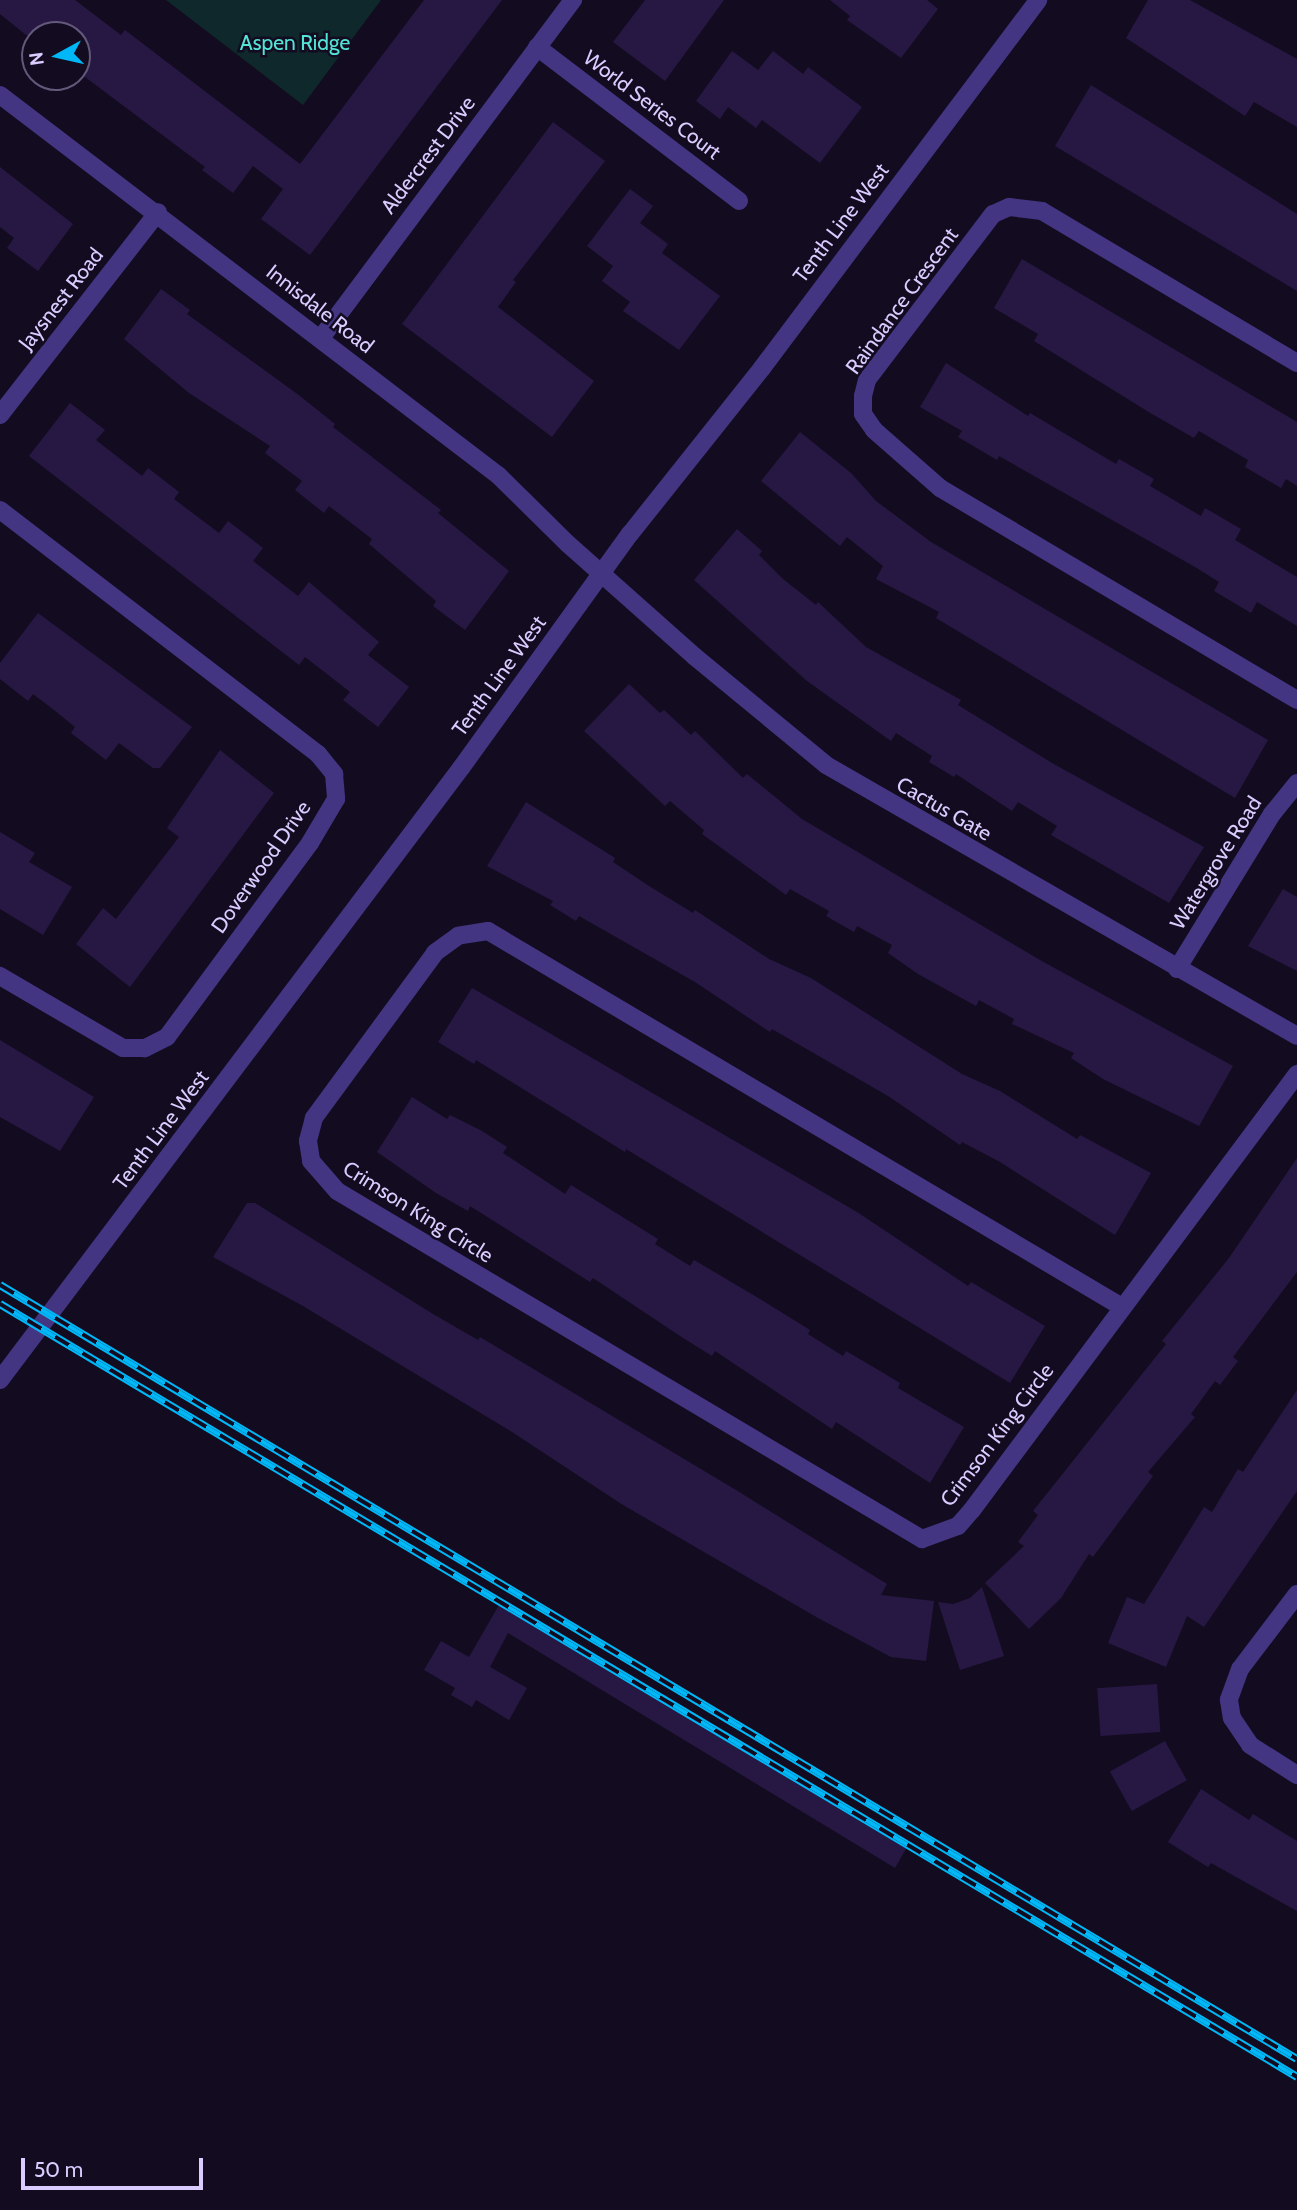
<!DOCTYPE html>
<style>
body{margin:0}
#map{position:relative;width:1297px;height:2210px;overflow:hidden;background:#130c21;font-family:Cabin,sans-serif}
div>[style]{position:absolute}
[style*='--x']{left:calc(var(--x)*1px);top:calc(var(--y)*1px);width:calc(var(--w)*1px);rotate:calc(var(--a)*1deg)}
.green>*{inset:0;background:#0f282b}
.building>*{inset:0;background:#271743;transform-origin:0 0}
.minor>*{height:18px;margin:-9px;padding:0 9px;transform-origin:9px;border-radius:9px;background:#433582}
.tertiary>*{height:18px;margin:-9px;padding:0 9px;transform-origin:9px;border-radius:9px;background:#433582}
.rail>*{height:8px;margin-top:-4px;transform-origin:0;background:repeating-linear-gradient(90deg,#130c21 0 16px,#00b8f7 0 32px);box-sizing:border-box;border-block:2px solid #00b8f7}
span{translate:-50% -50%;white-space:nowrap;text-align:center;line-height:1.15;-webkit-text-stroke:5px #130c21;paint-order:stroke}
.park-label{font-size:21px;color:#53e4d6}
.street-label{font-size:21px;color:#daccff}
.north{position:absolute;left:21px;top:21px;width:70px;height:70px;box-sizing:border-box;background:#130c21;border:2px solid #63597a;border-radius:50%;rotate:262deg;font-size:19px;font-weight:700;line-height:28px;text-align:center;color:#daccff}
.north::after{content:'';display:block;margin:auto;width:24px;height:32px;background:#00b8f7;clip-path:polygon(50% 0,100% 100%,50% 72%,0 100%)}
.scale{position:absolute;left:21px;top:2158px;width:182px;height:32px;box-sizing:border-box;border:4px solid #daccff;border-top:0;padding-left:9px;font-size:21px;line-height:24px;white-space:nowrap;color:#daccff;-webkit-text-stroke:5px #130c21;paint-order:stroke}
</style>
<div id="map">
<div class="green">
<i style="clip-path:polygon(166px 0,381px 0,303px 105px)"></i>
</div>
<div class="building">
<i style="clip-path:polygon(0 0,75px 0,121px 35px,125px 30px,300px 164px,424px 0,502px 0,310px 255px,261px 219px,283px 189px,253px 166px,233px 193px,202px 170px,205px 167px,77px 71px,77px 35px,26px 35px,0 14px)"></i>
<i style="clip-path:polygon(645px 0,724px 0,665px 81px,613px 42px)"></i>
<i style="clip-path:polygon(830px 0,927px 0,938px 9px,901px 58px,847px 20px,850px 16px)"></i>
<i style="clip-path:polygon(1148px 0,1190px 0,1297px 59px,1297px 127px,1254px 102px,1245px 116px,1126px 38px)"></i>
<i style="clip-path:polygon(732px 51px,758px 70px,773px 51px,803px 74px,808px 67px,862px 107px,820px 163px,762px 120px,756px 128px,728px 107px,720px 119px,696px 101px)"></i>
<i style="clip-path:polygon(1091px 85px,1297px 214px,1297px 291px,1055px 146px)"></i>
<i style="clip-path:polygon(553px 122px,605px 161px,513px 280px,516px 282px,498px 307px,594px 381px,552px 437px,402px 324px)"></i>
<i style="clip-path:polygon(0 167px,73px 224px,38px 271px,7px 248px,14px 238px,0 227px)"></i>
<i style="clip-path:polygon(630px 189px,653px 206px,640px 223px,668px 244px,662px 253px,720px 296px,679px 350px,623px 311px,630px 302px,602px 281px,613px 266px,587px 246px)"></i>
<i style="clip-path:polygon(1022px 259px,1297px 422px,1297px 486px,1286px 479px,1281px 488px,1245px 467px,1248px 460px,1199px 431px,1194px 438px,1152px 414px,1034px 341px,1038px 334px,994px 308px)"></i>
<i style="clip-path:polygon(161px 289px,190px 310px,187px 314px,300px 396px,335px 424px,333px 427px,441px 510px,438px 513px,509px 571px,465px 630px,433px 606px,436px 601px,369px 544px,372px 539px,329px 506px,324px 513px,295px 490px,302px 481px,265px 453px,270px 446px,189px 393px,124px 339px)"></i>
<i style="clip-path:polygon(946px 363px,1028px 416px,1030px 413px,1116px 464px,1119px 459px,1154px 479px,1150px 486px,1201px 516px,1205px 508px,1241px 529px,1235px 540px,1297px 577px,1297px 626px,1257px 602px,1251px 613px,1214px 591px,1219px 582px,1195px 567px,999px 456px,997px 460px,958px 437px,962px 431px,920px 407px)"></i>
<i style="clip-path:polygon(70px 403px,105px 430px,96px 440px,142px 476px,148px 468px,179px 492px,174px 499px,219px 533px,228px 521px,263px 548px,253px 561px,298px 596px,309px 582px,379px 642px,368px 655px,409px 687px,378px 727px,343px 700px,350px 692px,327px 674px,305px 657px,299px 665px,29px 456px)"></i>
<i style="clip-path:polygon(800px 432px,851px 473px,876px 501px,931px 542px,1268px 740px,1235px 798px,936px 618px,939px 612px,876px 579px,883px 566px,847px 537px,840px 546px,761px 481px)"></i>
<i style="clip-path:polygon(737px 529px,762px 551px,759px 555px,783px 579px,816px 605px,818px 602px,866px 647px,961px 700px,958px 705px,1052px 763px,1204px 847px,1169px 903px,1051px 835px,1057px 826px,1018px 802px,1012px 811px,956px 774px,954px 777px,929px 762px,932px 756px,896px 733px,891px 741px,807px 681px,694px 580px)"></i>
<i style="clip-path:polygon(38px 613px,192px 727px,160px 768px,153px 768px,119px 743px,106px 760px,71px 733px,75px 727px,54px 710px,33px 694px,28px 701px,0 679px,0 663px)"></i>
<i style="clip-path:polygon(629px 684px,660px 713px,664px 710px,691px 735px,695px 731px,743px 778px,747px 774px,802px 819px,1040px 960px,1233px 1066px,1199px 1126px,1103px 1079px,1071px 1058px,1074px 1053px,1012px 1024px,1014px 1019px,979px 1000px,976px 1006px,918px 974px,888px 953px,892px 945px,857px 926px,854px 932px,826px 916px,829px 911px,790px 889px,786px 895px,702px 834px,704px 830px,670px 801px,665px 806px,584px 731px)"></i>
<i style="clip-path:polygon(220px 750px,274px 793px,130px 987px,76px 944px,103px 908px,116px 919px,179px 837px,167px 828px)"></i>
<i style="clip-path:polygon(526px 802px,615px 858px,613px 862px,649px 886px,693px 913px,695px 910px,769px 959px,811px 978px,962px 1074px,1000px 1091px,1077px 1139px,1080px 1135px,1151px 1173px,1115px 1235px,1000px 1162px,962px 1142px,960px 1145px,888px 1096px,772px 1029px,770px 1032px,695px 982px,579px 916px,576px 921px,550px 905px,553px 901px,487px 866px)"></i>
<i style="clip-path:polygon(0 832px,35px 853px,29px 862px,72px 887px,43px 935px,0 909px)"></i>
<i style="clip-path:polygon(1283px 889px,1297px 897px,1297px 971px,1248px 946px)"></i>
<i style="clip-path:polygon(472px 988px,857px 1212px,968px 1286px,971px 1282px,1045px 1326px,1010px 1383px,626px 1149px,625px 1152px,476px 1060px,474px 1064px,438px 1042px)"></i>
<i style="clip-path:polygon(0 1040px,94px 1097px,60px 1151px,0 1117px)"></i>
<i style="clip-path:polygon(412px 1097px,447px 1119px,450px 1115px,482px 1131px,507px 1147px,503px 1153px,565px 1194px,571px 1185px,658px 1239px,655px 1244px,690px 1266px,694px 1260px,755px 1296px,810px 1330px,808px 1334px,843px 1356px,846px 1351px,875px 1368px,900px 1383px,898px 1388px,964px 1427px,930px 1483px,836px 1422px,832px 1429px,715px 1351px,712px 1356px,680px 1336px,593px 1278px,590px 1282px,470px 1206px,468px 1211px,436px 1193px,377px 1152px)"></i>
<i style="clip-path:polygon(1297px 1158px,1297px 1272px,1233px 1357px,1238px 1361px,1220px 1385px,1215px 1381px,1191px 1414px,1195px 1417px,1148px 1472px,1153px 1476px,1093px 1557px,1089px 1554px,1061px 1598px,1029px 1629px,985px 1583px,1024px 1546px,1018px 1542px,1038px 1515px,1033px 1511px,1166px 1344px,1162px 1341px,1229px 1258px)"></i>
<i style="clip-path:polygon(247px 1203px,255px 1203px,433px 1314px,478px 1340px,480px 1337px,736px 1490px,887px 1584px,881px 1595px,934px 1601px,926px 1661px,891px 1657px,818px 1618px,623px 1505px,512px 1432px,303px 1306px,213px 1257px)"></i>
<i style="clip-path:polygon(1297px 1390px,1297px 1491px,1204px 1627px,1187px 1616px,1166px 1667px,1108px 1643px,1127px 1597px,1144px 1604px,1204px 1507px,1212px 1512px,1238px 1469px,1243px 1472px)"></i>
<i style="clip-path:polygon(982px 1587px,1004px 1656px,960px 1670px,938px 1602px,953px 1604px,970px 1598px)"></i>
<i style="clip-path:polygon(499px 1605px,907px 1847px,895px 1868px,508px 1633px,490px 1667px,527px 1688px,509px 1720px,476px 1700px,472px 1707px,451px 1695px,455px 1688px,424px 1670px,441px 1641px,469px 1657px)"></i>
<i style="left:1157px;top:1684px;width:48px;height:60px;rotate:86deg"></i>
<i style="left:1165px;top:1741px;width:45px;height:63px;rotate:61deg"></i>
<i style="clip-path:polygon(1201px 1789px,1249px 1820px,1253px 1814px,1297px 1841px,1297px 1911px,1211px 1863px,1208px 1867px,1168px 1842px)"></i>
</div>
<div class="minor">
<i style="--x:537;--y:47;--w:254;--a:37.3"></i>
<i style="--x:0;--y:95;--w:626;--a:37.35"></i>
<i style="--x:498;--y:475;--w:98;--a:44.6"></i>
<i style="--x:568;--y:544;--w:169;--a:41.6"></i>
<i style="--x:694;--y:656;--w:171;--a:39.5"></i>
<i style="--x:826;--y:765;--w:543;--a:29.91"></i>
<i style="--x:321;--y:338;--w:422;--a:-53.3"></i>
<i style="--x:1297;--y:363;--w:297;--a:-149.2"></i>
<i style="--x:1042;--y:211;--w:33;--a:-173"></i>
<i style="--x:1009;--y:207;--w:17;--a:156"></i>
<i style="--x:993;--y:214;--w:208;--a:127.2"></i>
<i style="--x:867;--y:380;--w:16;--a:104"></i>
<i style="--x:863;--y:396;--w:18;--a:90"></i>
<i style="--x:863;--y:414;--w:19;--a:55"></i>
<i style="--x:874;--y:430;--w:88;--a:41.3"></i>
<i style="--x:940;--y:488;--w:415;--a:30.7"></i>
<i style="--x:0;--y:415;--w:257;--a:-52.1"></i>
<i style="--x:0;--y:510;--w:401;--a:37.5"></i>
<i style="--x:318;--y:754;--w:26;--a:51"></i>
<i style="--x:334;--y:774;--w:25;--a:85"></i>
<i style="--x:336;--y:799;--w:51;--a:120.6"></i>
<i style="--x:310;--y:843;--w:241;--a:126.4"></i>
<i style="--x:167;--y:1037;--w:25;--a:153"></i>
<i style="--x:145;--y:1048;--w:22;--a:180"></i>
<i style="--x:123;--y:1048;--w:143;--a:-149.7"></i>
<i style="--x:1177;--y:969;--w:182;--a:-58.5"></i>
<i style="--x:1272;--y:814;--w:40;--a:-51"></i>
<i style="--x:1122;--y:1307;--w:737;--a:-149.33"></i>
<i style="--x:488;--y:931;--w:30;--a:171"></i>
<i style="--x:458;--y:936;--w:29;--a:144"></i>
<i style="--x:435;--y:953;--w:205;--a:126.3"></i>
<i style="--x:314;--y:1118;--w:24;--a:105"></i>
<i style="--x:308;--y:1141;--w:20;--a:81"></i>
<i style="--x:311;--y:1161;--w:40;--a:49"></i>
<i style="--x:337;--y:1191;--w:681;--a:30.75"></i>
<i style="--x:922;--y:1539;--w:38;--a:-20"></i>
<i style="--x:958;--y:1526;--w:21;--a:-49"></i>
<i style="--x:972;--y:1510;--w:544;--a:-53.3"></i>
<i style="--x:1297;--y:1594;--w:94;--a:127.2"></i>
<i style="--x:1240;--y:1669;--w:33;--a:110"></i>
<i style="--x:1229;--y:1700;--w:18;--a:81"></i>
<i style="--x:1232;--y:1718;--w:32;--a:56"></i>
<i style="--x:1250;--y:1745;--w:56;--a:32.6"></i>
</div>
<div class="tertiary">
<i style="--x:0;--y:1380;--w:766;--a:-53.01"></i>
<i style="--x:461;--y:768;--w:289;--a:-54.2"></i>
<i style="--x:630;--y:534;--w:212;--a:-51.5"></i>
<i style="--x:762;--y:368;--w:460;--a:-53.1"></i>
</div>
<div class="rail">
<i style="--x:0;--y:1285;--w:1510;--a:30.83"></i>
<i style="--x:0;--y:1304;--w:1510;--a:30.79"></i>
</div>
<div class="park-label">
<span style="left:295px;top:43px">Aspen Ridge</span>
</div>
<div class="street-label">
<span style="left:652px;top:105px;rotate:37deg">World Series Court</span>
<span style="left:428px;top:155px;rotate:-53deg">Aldercrest Drive</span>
<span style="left:841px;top:223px;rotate:-53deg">Tenth Line West</span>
<span style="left:61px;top:299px;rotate:-52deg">Jaysnest Road</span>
<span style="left:902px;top:301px;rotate:-54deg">Raindance Crescent</span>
<span style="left:320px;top:309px;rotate:38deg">Innisdale Road</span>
<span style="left:499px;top:676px;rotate:-54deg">Tenth Line West</span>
<span style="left:944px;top:809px;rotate:30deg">Cactus Gate</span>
<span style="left:1216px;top:863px;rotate:-58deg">Watergrove Road</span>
<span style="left:261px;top:867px;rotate:-55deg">Doverwood Drive</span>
<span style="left:161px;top:1130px;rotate:-53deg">Tenth Line West</span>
<span style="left:418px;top:1212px;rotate:32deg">Crimson King Circle</span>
<span style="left:997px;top:1435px;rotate:-53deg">Crimson King Circle</span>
</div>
<div class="north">N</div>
<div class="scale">50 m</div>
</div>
